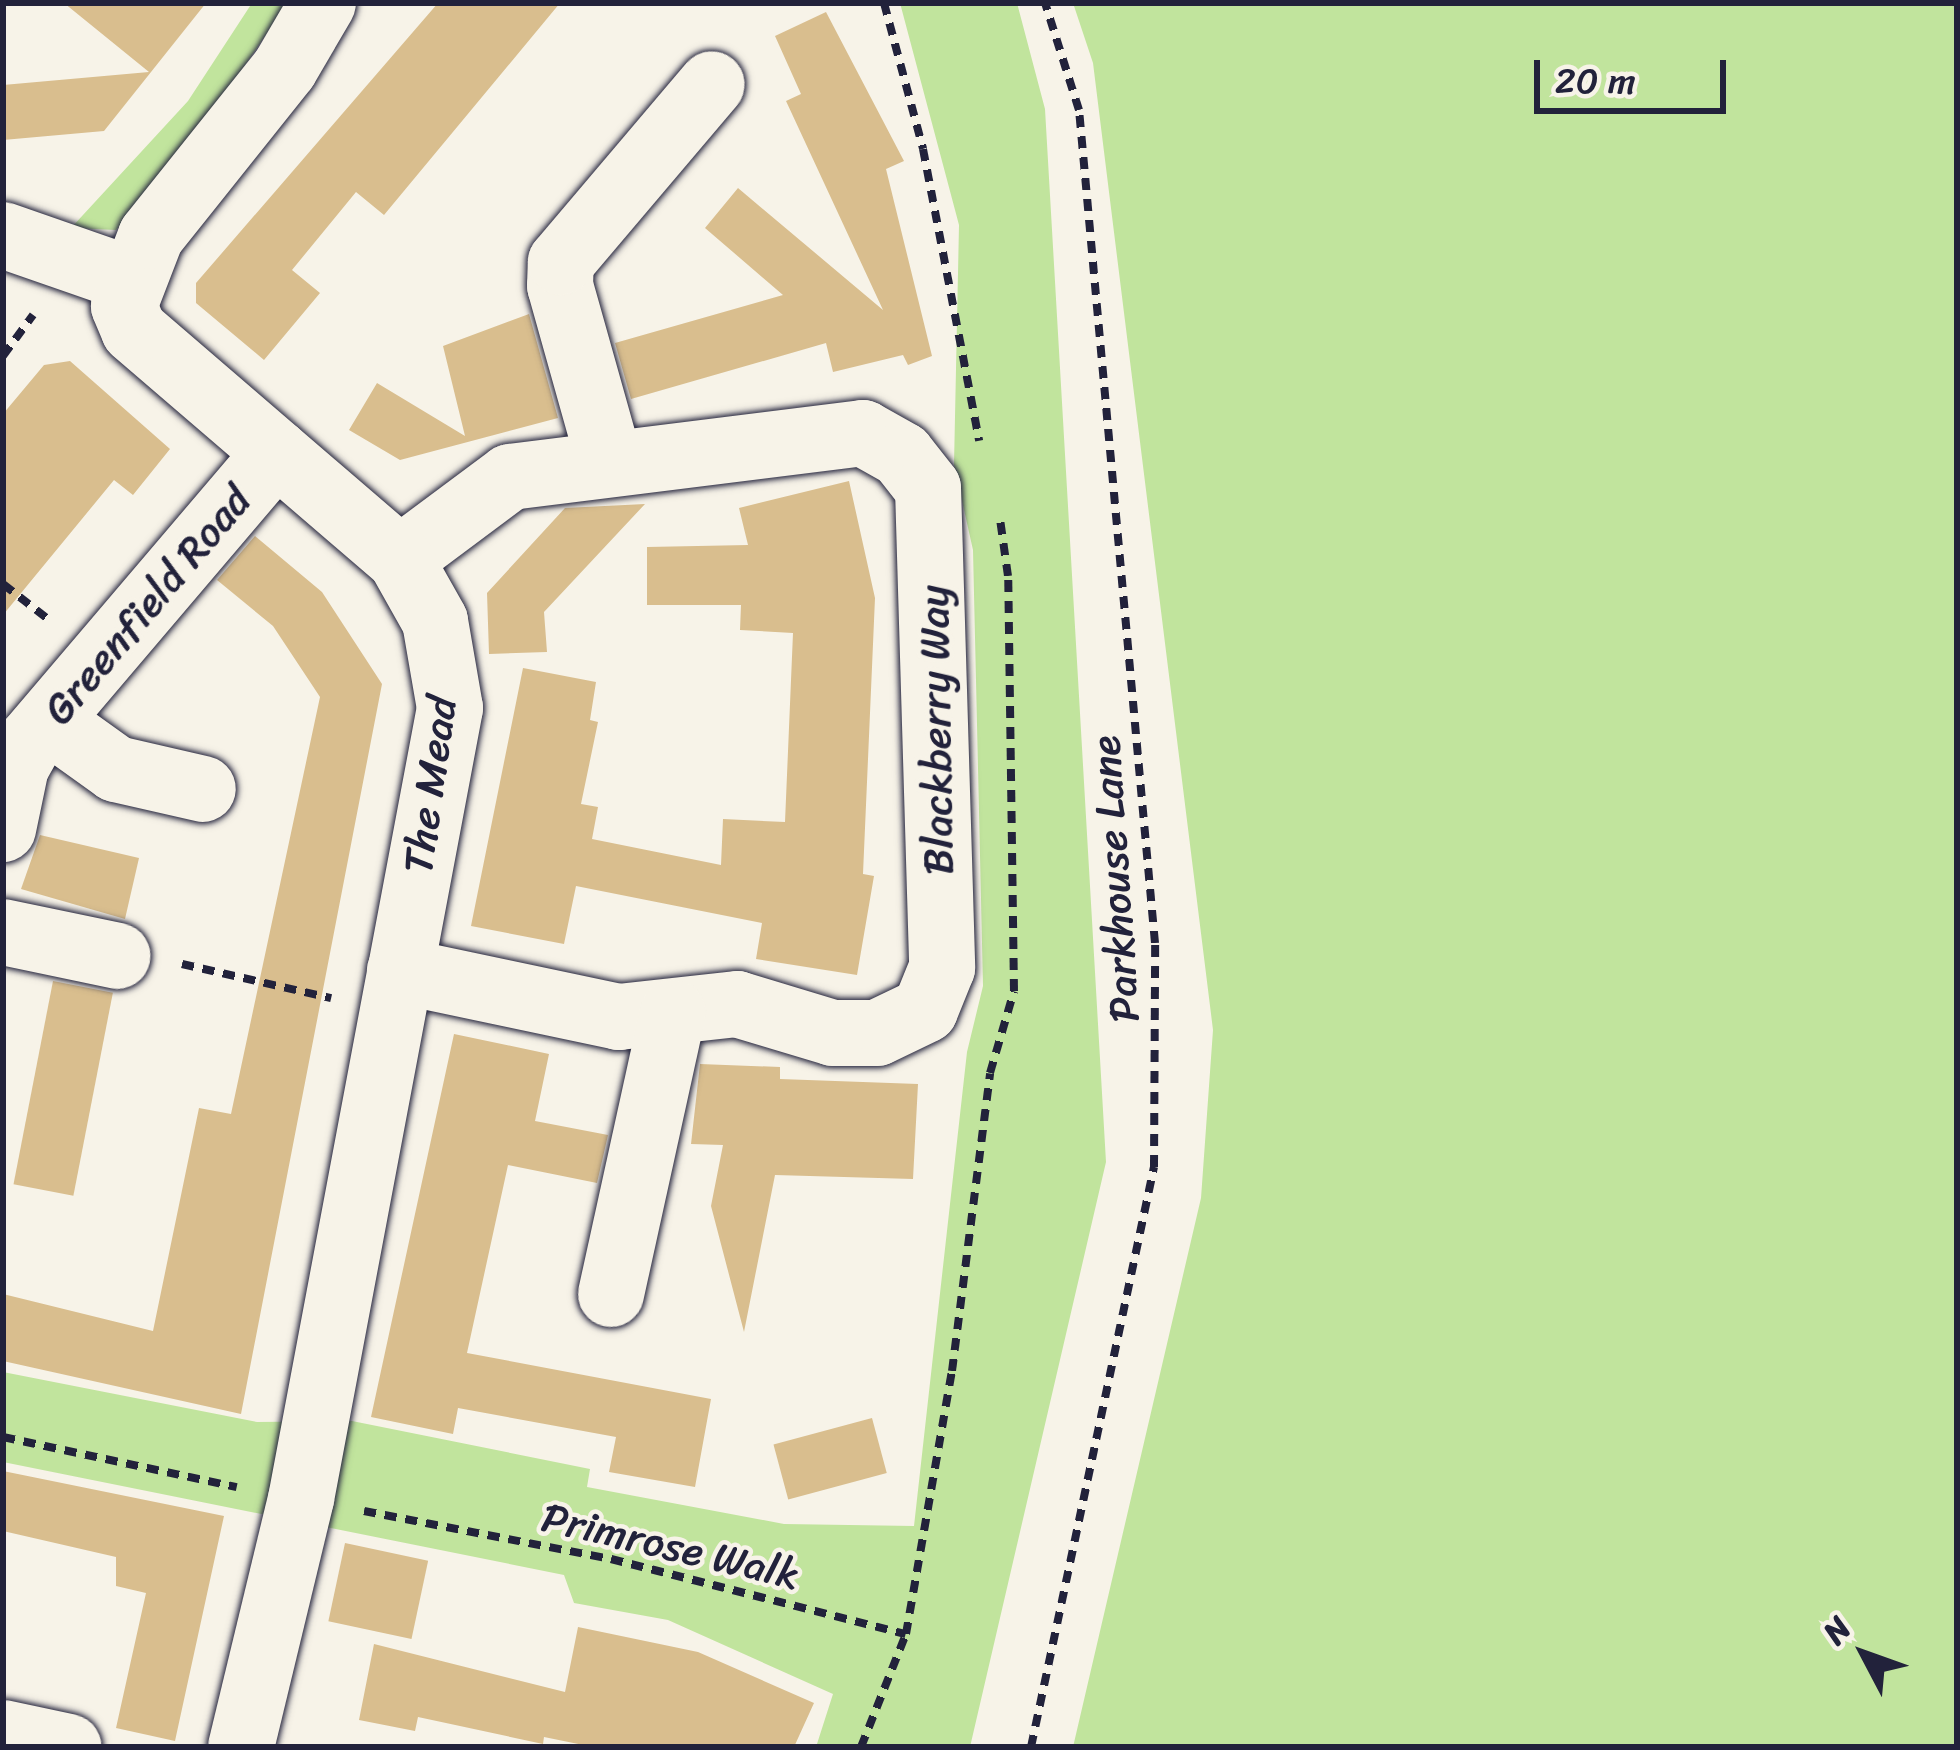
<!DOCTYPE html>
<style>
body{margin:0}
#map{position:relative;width:1960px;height:1750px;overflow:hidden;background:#f7f3e8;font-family:Sriracha,sans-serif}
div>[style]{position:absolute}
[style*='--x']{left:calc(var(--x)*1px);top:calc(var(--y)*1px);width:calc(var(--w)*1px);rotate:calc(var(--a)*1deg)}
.green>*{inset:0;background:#c1e49d}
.building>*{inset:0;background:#d9be8e;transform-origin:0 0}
.path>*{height:8px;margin-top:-4px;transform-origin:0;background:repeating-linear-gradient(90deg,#22223b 0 12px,transparent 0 21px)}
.roads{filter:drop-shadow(0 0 3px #22223b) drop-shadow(0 0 3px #22223b)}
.minor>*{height:66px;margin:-33px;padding:0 33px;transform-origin:33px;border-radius:33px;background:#f7f3e8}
span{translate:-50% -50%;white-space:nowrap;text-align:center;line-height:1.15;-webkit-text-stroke:9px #f7f3e8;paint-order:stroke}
.street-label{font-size:42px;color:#22223b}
.frame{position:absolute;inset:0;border:6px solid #22223b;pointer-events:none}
.north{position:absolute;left:1804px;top:1594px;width:120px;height:120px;-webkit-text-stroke:9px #f7f3e8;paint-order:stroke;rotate:311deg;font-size:33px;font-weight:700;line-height:48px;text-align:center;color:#22223b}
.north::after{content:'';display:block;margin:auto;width:42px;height:54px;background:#22223b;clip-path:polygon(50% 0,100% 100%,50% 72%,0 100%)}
.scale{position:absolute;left:1534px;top:60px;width:192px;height:54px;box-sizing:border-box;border:6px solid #22223b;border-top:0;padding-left:15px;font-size:36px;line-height:42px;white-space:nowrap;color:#22223b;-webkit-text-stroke:9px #f7f3e8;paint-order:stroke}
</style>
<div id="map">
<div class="green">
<i style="clip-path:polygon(252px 3px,288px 3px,200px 130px,116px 230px,71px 228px,188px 101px)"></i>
<i style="clip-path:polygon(900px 3px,1017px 3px,1045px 109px,1106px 1162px,970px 1747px,816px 1747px,833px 1694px,668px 1620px,574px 1603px,564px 1575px,3px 1462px,3px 1372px,257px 1422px,352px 1421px,590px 1469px,587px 1487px,784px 1524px,914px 1526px,967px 1052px,983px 986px,973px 550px,954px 465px,959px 225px)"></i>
<i style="clip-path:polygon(1073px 3px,1957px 3px,1957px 1747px,1073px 1747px,1201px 1198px,1213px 1030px,1093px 63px)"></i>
</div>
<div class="building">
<i style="clip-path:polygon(64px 3px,206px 3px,104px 131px,3px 140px,3px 85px,149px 72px)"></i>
<i style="clip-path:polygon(438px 3px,560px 3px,384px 215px,356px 192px,292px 270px,320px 293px,264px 360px,196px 303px,196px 283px)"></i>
<i style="clip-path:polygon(826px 12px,904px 161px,886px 169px,932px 356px,908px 365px,903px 355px,833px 372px,826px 343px,631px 399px,615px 343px,783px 295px,705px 228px,738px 188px,883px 310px,786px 101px,801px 94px,775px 36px)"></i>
<i style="clip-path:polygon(529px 314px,558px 418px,400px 460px,349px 430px,377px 383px,465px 436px,443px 346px)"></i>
<i style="clip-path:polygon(70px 361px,170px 449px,133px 495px,114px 480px,3px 615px,3px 414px,44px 365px)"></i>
<i style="clip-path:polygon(849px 481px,875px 598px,863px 874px,874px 876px,857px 975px,756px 959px,762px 923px,576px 886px,564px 944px,471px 926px,523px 668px,596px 682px,590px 720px,598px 722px,581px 804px,598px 807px,592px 839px,721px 865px,723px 819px,785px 822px,793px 633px,740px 630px,741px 605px,647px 605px,647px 547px,748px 545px,739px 508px)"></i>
<i style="clip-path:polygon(645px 504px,544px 612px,547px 652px,489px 654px,487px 593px,565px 508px)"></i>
<i style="clip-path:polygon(255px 536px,322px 592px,382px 684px,241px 1414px,3px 1361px,3px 1294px,153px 1331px,199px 1108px,231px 1114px,320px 697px,273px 626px,217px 580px)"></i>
<i style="clip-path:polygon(40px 835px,139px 858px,125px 919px,21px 889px)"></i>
<i style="left:53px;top:981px;width:61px;height:207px;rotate:11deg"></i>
<i style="clip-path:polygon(454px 1034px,549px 1054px,535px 1121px,608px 1135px,597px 1183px,508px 1165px,467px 1353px,711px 1399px,695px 1487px,609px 1472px,616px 1437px,458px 1408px,453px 1434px,371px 1417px)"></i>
<i style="clip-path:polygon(700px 1064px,780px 1067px,780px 1079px,918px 1084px,913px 1179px,775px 1175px,744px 1332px,711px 1206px,723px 1145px,691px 1144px)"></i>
<i style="left:872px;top:1418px;width:57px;height:102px;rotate:75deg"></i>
<i style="clip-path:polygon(3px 1471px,224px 1516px,175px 1741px,116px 1728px,146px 1593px,116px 1586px,116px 1557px,3px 1531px)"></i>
<i style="left:345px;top:1543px;width:85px;height:80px;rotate:12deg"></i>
<i style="clip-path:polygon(578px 1627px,698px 1652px,814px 1703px,794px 1747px,593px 1747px,544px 1737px,543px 1744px,418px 1717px,415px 1731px,359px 1720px,374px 1644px,565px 1692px)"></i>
</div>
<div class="path">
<i style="--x:884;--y:3;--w:151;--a:75"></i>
<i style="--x:923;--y:149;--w:297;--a:79.1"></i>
<i style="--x:3;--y:356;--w:51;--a:-53.8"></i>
<i style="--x:3;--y:584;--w:58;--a:38"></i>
<i style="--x:182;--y:964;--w:153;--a:12.9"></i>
<i style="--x:3;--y:1437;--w:239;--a:12.1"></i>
<i style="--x:364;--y:1511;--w:252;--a:11"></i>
<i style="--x:611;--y:1559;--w:304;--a:14.3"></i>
<i style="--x:861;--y:1747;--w:122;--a:-68.3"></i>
<i style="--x:906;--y:1634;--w:267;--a:-80.1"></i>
<i style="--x:952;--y:1371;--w:300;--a:-82.7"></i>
<i style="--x:990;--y:1073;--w:85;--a:-73.7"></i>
<i style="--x:1014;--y:991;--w:415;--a:-90.8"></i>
<i style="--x:1008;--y:576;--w:58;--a:-98"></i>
<i style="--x:1031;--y:1747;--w:593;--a:-78.03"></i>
<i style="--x:1154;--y:1167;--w:224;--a:-89.7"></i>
<i style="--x:1155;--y:943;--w:836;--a:-95.21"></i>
<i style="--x:1079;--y:110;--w:112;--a:-107.6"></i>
</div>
<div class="roads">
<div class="minor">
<i style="--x:3;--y:235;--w:133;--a:19.2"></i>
<i style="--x:609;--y:460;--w:181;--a:-105.7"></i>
<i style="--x:560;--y:286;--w:24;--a:-88"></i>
<i style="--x:561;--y:262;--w:233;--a:-49.7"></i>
<i style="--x:400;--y:559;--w:137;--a:-36.7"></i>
<i style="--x:510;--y:477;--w:356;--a:-7.1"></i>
<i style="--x:863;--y:433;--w:45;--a:29.4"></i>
<i style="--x:902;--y:455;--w:42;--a:51.8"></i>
<i style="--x:928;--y:488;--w:480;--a:88.3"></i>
<i style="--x:942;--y:968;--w:45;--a:112"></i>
<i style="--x:925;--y:1010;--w:53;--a:154.4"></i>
<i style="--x:877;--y:1033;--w:44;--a:180"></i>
<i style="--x:833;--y:1033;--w:100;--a:-163.2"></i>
<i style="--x:737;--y:1004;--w:119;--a:173.7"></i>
<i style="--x:619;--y:1017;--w:224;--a:-168.1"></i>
<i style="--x:49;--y:721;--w:82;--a:35.6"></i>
<i style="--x:116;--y:769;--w:89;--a:12.9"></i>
<i style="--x:3;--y:829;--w:63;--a:-78.2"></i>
<i style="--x:16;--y:767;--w:29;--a:-61"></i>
<i style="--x:30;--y:742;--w:380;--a:-49.6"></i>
<i style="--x:3;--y:932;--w:117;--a:11.8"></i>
<i style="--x:611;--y:1294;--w:288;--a:-77.6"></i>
<i style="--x:3;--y:1733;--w:67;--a:12"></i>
<i style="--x:241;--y:1747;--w:255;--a:-76.4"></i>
<i style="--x:301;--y:1499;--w:805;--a:-79.33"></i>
<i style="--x:450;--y:708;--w:88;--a:-99.8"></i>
<i style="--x:435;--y:621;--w:71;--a:-119.4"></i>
<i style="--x:400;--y:559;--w:351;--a:-139.3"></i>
<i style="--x:134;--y:330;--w:26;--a:-113"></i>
<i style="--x:124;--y:306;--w:75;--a:-68.9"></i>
<i style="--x:151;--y:236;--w:215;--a:-51.4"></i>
<i style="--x:285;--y:68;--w:75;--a:-59.7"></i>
</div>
</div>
<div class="street-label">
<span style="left:147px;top:605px;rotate:-50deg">Greenfield Road</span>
<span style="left:936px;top:730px;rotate:-91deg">Blackberry Way</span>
<span style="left:430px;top:785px;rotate:-82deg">The Mead</span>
<span style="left:1115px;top:879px;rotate:-94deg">Parkhouse Lane</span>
<span style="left:671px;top:1546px;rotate:13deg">Primrose Walk</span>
</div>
<div class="frame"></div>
<div class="north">N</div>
<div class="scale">20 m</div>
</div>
